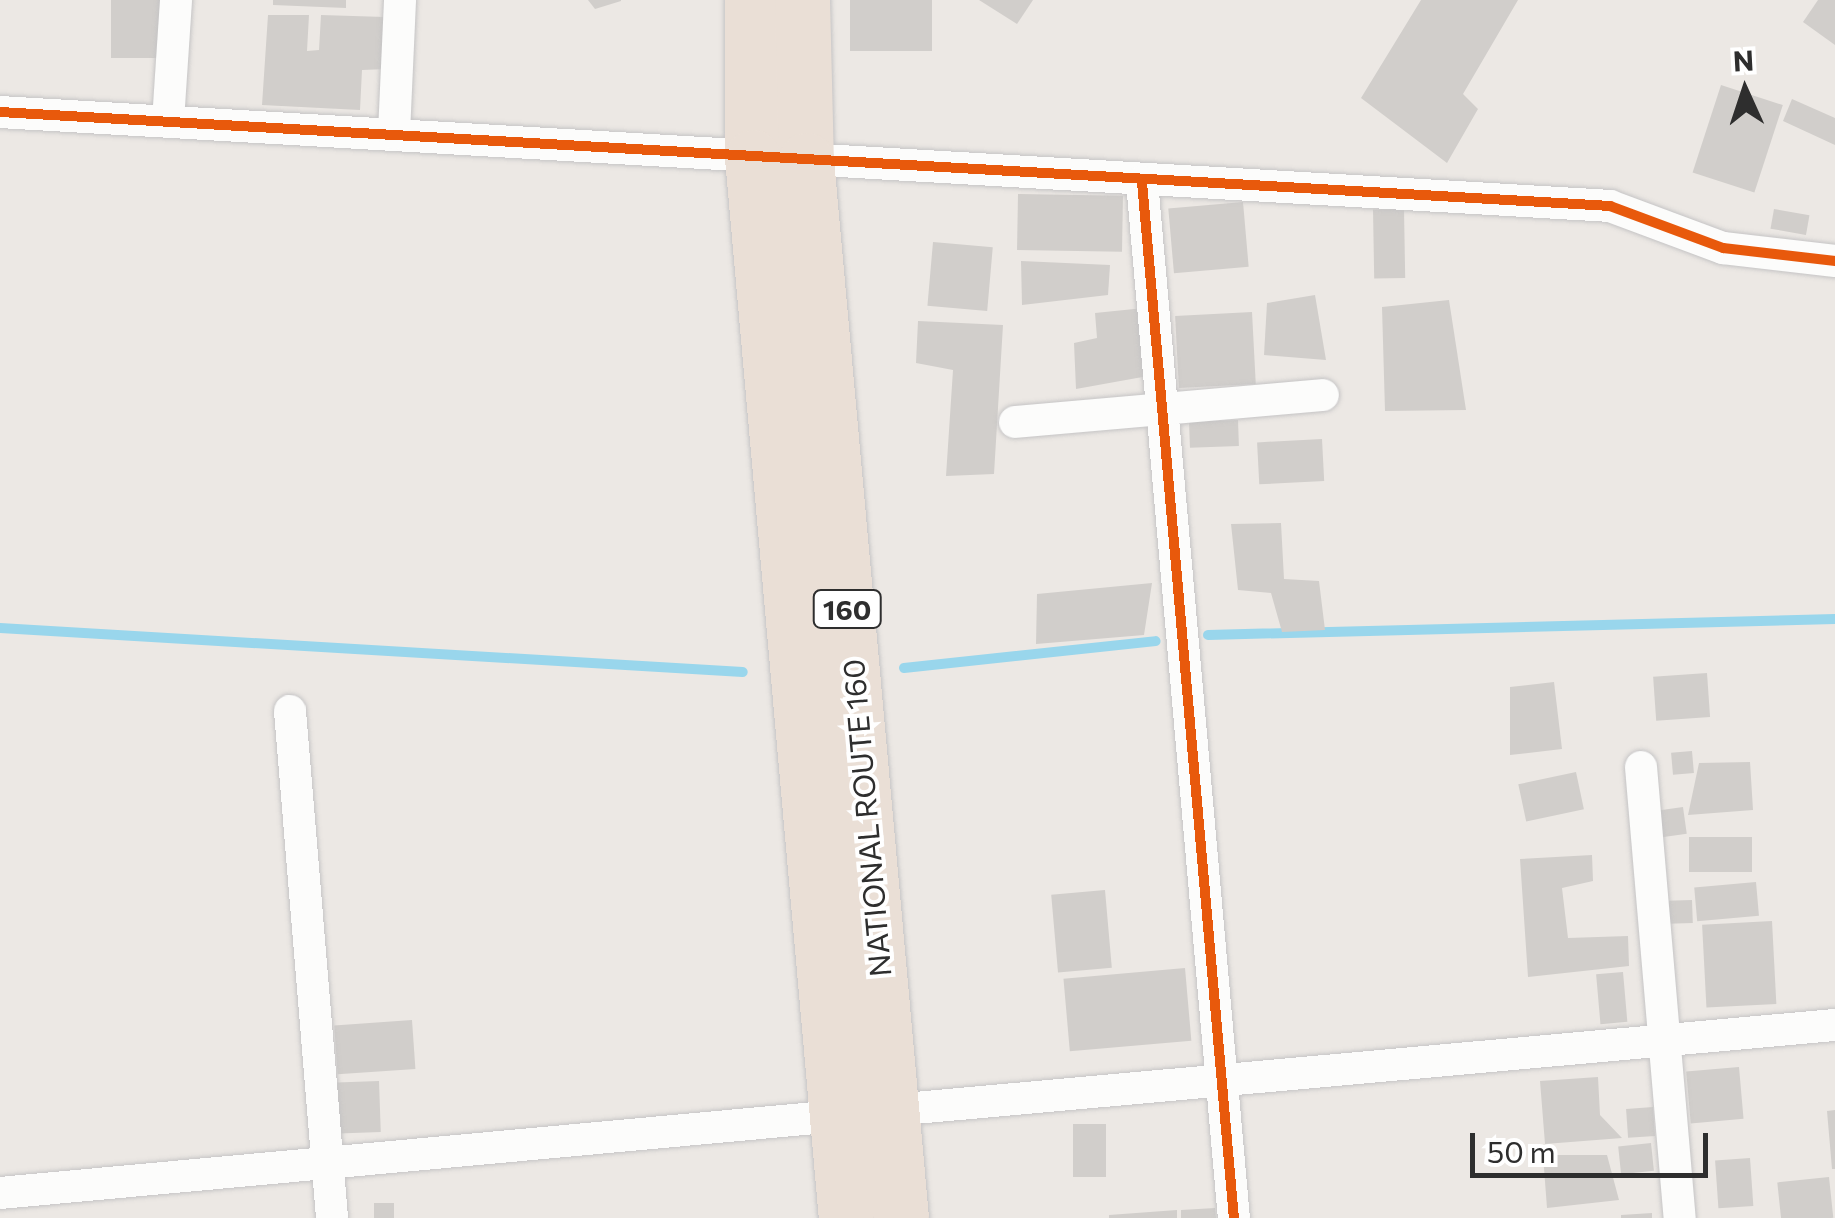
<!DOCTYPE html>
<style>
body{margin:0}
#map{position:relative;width:1835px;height:1218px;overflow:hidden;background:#ece8e4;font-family:Commissioner,sans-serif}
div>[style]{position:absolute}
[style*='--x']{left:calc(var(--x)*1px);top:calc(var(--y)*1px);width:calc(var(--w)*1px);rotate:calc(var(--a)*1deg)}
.stream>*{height:10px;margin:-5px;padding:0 5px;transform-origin:5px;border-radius:5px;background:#99d6ec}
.building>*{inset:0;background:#d1cecb;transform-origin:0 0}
.roads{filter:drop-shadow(0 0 2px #c5c4c5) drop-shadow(0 0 2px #c5c4c5)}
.street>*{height:32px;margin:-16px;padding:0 16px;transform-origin:16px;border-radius:16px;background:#fcfcfb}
.highway>*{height:55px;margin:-27.5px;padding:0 27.5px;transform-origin:27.5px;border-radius:27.5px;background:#eadfd6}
.cycleway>*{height:10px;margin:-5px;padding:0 5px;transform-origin:5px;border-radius:5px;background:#e8590c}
span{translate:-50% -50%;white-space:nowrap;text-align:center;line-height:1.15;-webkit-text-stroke:8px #fff;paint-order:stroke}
.shield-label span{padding:2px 8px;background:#fff;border:2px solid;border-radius:8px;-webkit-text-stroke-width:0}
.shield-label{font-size:28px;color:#2e2e2e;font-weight:700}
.street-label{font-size:30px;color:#2e2e2e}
.north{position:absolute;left:1695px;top:40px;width:100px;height:100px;-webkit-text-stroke:8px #fff;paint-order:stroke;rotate:357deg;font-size:28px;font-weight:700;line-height:40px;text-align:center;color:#2e2e2e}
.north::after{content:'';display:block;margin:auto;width:35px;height:45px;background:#2e2e2e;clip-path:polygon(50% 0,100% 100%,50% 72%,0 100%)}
.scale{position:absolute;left:1470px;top:1133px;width:238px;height:45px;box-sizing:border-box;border:5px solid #2e2e2e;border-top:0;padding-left:12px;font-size:30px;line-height:35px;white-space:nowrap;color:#2e2e2e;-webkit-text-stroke:8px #fff;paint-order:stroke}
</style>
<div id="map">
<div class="stream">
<i style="--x:0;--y:628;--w:744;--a:3.39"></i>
<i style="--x:1208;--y:635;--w:627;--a:-1.46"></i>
<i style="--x:904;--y:668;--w:253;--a:-6.1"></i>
</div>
<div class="building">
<i style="left:111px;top:0;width:50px;height:58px"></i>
<i style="clip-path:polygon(273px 0,346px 0,346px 8px,273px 5px)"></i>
<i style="clip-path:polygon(588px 0,621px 0,621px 1px,595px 9px)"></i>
<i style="left:850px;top:0;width:82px;height:51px"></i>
<i style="clip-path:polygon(979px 0,1033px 0,1017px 24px)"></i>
<i style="clip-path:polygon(1421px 0,1518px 0,1463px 94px,1478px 109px,1447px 163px,1361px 98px)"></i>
<i style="clip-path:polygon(1818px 0,1835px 0,1835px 45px,1803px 22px)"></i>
<i style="clip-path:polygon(268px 15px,309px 15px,307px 51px,319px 50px,321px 15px,385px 17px,388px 69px,362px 70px,360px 110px,262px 105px)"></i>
<i style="left:1721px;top:85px;width:65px;height:92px;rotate:18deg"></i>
<i style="clip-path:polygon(1792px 99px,1835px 118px,1835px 145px,1783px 121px)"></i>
<i style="left:1018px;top:194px;width:105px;height:56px;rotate:1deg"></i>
<i style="left:1243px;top:202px;width:65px;height:75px;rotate:85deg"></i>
<i style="left:1404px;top:209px;width:69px;height:31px;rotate:89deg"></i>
<i style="left:1774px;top:209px;width:36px;height:20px;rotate:10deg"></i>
<i style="left:933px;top:242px;width:60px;height:64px;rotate:5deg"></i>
<i style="clip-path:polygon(1021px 261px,1110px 265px,1108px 295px,1022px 305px)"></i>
<i style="clip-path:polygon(1315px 295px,1326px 360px,1264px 355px,1267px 303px)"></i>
<i style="clip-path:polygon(1449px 300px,1466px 410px,1385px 411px,1382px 307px)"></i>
<i style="clip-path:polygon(1144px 308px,1148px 376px,1076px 389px,1074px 343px,1097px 338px,1095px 313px)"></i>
<i style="left:1252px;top:312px;width:72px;height:77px;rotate:87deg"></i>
<i style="clip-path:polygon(918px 321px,1003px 325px,994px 474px,946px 476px,953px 370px,916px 363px)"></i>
<i style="left:1238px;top:420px;width:26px;height:49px;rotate:88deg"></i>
<i style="left:1322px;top:439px;width:42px;height:65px;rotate:87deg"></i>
<i style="clip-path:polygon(1281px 523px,1284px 579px,1319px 581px,1325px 630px,1282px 632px,1271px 593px,1238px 590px,1231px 524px)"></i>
<i style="clip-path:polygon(1152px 583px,1144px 635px,1036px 644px,1037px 594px)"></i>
<i style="left:1707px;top:673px;width:44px;height:54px;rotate:86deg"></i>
<i style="clip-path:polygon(1554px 682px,1562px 749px,1510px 755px,1510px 687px)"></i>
<i style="left:1692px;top:751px;width:22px;height:21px;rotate:85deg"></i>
<i style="clip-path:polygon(1750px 762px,1753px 810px,1688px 815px,1699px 763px)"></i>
<i style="left:1576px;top:772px;width:38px;height:59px;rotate:78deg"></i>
<i style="left:1683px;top:807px;width:27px;height:25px;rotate:82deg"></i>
<i style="left:1752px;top:837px;width:35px;height:63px;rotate:90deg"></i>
<i style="clip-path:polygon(1592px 855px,1593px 881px,1562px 888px,1568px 938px,1628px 936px,1629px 966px,1528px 977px,1520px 859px)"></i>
<i style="left:1756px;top:882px;width:34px;height:62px;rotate:85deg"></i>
<i style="left:1105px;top:890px;width:78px;height:54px;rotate:85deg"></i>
<i style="left:1692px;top:900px;width:23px;height:25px;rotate:88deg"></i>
<i style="left:1772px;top:921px;width:83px;height:70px;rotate:87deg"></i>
<i style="left:1185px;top:968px;width:73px;height:122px;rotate:85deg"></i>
<i style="left:1623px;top:972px;width:50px;height:27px;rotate:85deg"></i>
<i style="left:412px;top:1020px;width:49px;height:78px;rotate:86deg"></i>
<i style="left:1739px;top:1067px;width:52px;height:53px;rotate:85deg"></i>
<i style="clip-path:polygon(1598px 1077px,1600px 1115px,1622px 1138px,1545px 1144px,1540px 1081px)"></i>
<i style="left:379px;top:1081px;width:51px;height:42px;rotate:88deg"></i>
<i style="left:1653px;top:1107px;width:29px;height:27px;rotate:86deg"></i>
<i style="clip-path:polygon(1835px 1110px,1835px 1169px,1832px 1169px,1827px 1111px)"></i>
<i style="left:1073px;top:1124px;width:33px;height:53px"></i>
<i style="left:1651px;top:1143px;width:28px;height:33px;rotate:84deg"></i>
<i style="clip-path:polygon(1543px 1155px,1607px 1155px,1619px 1200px,1547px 1208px)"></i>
<i style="left:1750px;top:1158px;width:48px;height:35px;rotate:86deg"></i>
<i style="left:1829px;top:1177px;width:41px;height:52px;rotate:84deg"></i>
<i style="left:374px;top:1203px;width:20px;height:15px"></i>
<i style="clip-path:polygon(1215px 1208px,1216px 1218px,1181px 1218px,1181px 1210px)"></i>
<i style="clip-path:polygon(1177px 1210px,1177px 1218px,1109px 1218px,1109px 1215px)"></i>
<i style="clip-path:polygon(1652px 1213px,1652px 1218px,1621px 1218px,1621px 1215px)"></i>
</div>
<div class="roads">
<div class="street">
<i style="--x:0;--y:112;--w:1613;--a:3.34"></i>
<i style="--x:1610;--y:206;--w:121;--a:20.4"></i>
<i style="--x:1723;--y:248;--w:113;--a:6.6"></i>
<i style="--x:168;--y:121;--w:121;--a:-86.2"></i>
<i style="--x:394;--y:133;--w:133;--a:-87.4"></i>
<i style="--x:1142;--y:182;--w:1040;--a:84.93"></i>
<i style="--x:1015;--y:422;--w:309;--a:-5"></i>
<i style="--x:290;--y:711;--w:509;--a:85.26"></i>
<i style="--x:1641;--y:767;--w:453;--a:85.1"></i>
<i style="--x:893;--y:1110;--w:946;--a:-5.16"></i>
<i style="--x:0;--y:1193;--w:841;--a:-5.26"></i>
</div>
<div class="highway">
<i style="--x:752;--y:0;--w:157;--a:90"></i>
<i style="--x:752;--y:157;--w:1065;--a:84.94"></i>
<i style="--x:802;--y:0;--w:160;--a:88.6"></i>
<i style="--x:806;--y:160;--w:1062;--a:84.87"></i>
</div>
</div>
<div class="cycleway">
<i style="--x:0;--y:112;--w:1613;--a:3.34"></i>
<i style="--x:1610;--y:206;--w:121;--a:20.4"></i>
<i style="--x:1723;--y:248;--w:113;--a:6.6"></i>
<i style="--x:1142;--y:182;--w:1040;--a:84.93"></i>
</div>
<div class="shield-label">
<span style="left:847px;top:609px">160</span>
</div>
<div class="street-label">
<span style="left:866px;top:818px;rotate:-95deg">NATIONAL ROUTE 160</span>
</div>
<div class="north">N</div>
<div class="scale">50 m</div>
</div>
